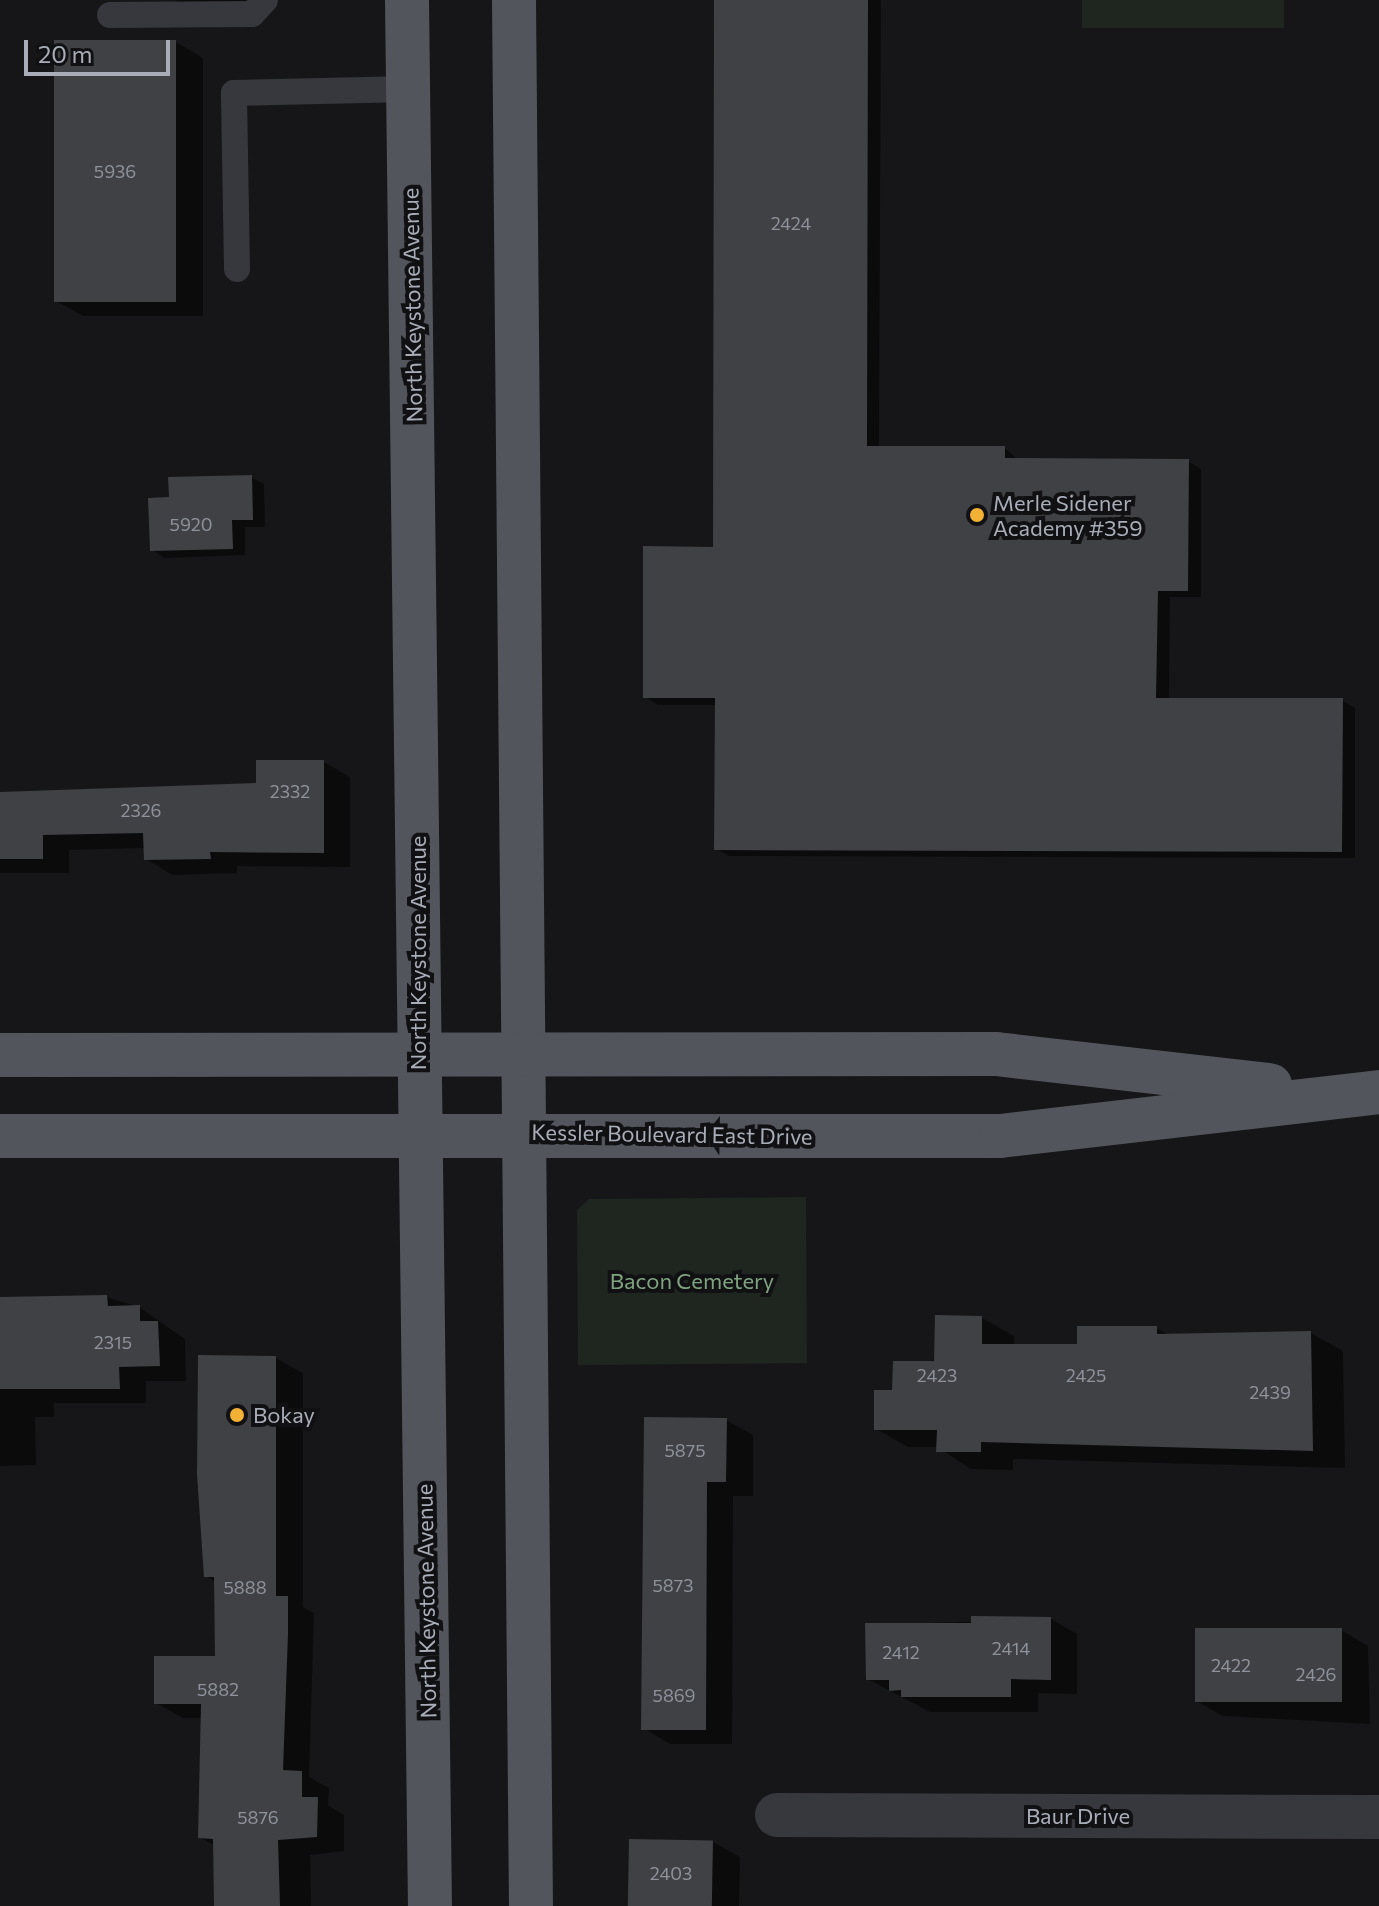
<!DOCTYPE html>
<style>
body{margin:0}
#map{position:relative;width:1379px;height:1906px;overflow:hidden;background:#161618;font-family:Commissioner,sans-serif}
div>[style]{position:absolute}
[style*='--x']{left:calc(var(--x)*1px);top:calc(var(--y)*1px);width:calc(var(--w)*1px);rotate:calc(var(--a)*1deg)}
.green>*{inset:0;background:#1e261f;transform-origin:0 0}
.shadow>*{inset:0;background:#0007}
.building>*{inset:0;background:#404145;transform-origin:0 0}
.lane>*{height:26px;margin:-13px;padding:0 13px;transform-origin:13px;border-radius:13px;background:#37383d}
.street>*{height:44px;margin:-22px;padding:0 22px;transform-origin:22px;border-radius:22px;background:#37383d}
.primary>*{height:44px;margin:-22px;padding:0 22px;transform-origin:22px;border-radius:22px;background:#53555c}
.dots>*{width:22px;height:22px;translate:-50% -50%;box-sizing:border-box;border:4px solid #111113;border-radius:50%}
span{translate:-50% -50%;white-space:nowrap;text-align:center;line-height:1.15;-webkit-text-stroke:8px #111113;paint-order:stroke}
.number-label{font-size:18px;color:#8e929b}
.number-label span{-webkit-text-stroke-width:0}
.street-label{font-size:22px;color:#a8adb8}
.poi-label{font-size:22px;color:#a8adb8}
.left{translate:0 -50%;text-align:left}
.park-label{font-size:22px;color:#7fa381}
.scale{position:absolute;left:24px;top:40px;width:146px;height:36px;box-sizing:border-box;border:4px solid #a8adb8;border-top:0;padding-left:10px;font-size:24px;line-height:28px;white-space:nowrap;color:#a8adb8;-webkit-text-stroke:6px #111113;paint-order:stroke}
</style>
<div id="map">
<div class="green">
<i style="left:1082px;top:0;width:202px;height:28px"></i>
<i style="clip-path:polygon(806px 1197px,807px 1363px,578px 1365px,577px 1210px,589px 1199px)"></i>
</div>
<div class="shadow">
<i style="clip-path:polygon(175px 0,263px 0,198px 13px)"></i>
<i style="clip-path:polygon(716px 0,881px 0,879px 448px,1005px 448px,1018px 460px,1188px 461px,1201px 469px,1201px 597px,1170px 597px,1169px 700px,1342px 700px,1355px 708px,1355px 858px,729px 856px,716px 849px,717px 705px,658px 705px,645px 697px,715px 549px)"></i>
<i style="clip-path:polygon(176px 42px,203px 58px,203px 316px,83px 316px,56px 301px)"></i>
<i style="clip-path:polygon(251px 477px,264px 484px,265px 527px,245px 527px,245px 555px,165px 558px,152px 550px,171px 499px)"></i>
<i style="clip-path:polygon(324px 762px,350px 777px,350px 867px,237px 866px,237px 873px,172px 875px,146px 859px,145px 848px,69px 850px,69px 873px,0 873px,0 793px,258px 785px)"></i>
<i style="clip-path:polygon(0 1297px,106px 1297px,139px 1307px,185px 1339px,186px 1381px,146px 1381px,146px 1403px,54px 1403px,54px 1417px,35px 1417px,36px 1465px,0 1466px)"></i>
<i style="clip-path:polygon(982px 1318px,1014px 1336px,1014px 1346px,1079px 1346px,1157px 1328px,1170px 1336px,1311px 1333px,1343px 1351px,1345px 1468px,1013px 1459px,1013px 1470px,970px 1469px,938px 1447px,908px 1447px,876px 1429px,894px 1392px)"></i>
<i style="clip-path:polygon(276px 1358px,303px 1373px,303px 1607px,314px 1613px,309px 1777px,329px 1788px,328px 1805px,344px 1815px,344px 1851px,310px 1855px,311px 1906px,214px 1906px,215px 1846px,200px 1837px,203px 1718px,183px 1718px,156px 1703px,217px 1658px,216px 1582px,206px 1576px)"></i>
<i style="clip-path:polygon(646px 1419px,726px 1420px,753px 1435px,753px 1496px,733px 1496px,732px 1744px,670px 1744px,643px 1728px)"></i>
<i style="clip-path:polygon(1051px 1619px,1077px 1634px,1077px 1694px,1038px 1693px,1038px 1712px,930px 1712px,868px 1679px,868px 1625px)"></i>
<i style="clip-path:polygon(1341px 1630px,1368px 1646px,1370px 1724px,1223px 1716px,1196px 1701px)"></i>
<i style="clip-path:polygon(713px 1842px,740px 1857px,739px 1906px,630px 1906px)"></i>
</div>
<div class="building">
<i style="clip-path:polygon(714px 0,868px 0,867px 446px,1005px 446px,1005px 458px,1189px 459px,1188px 591px,1158px 591px,1156px 698px,1343px 698px,1342px 852px,714px 850px,715px 698px,643px 698px,643px 546px,713px 547px)"></i>
<i style="left:54px;top:40px;width:122px;height:262px"></i>
<i style="clip-path:polygon(252px 475px,253px 520px,232px 520px,233px 549px,150px 551px,148px 498px,169px 497px,168px 477px)"></i>
<i style="clip-path:polygon(256px 760px,324px 760px,324px 853px,210px 852px,211px 859px,144px 860px,143px 833px,43px 835px,43px 859px,0 859px,0 792px,256px 783px)"></i>
<i style="clip-path:polygon(107px 1295px,108px 1306px,140px 1305px,140px 1321px,158px 1321px,160px 1366px,119px 1367px,120px 1389px,0 1389px,0 1297px)"></i>
<i style="clip-path:polygon(935px 1315px,982px 1316px,982px 1344px,1077px 1344px,1077px 1326px,1157px 1326px,1157px 1334px,1311px 1331px,1313px 1451px,981px 1442px,981px 1452px,936px 1452px,937px 1430px,874px 1430px,874px 1390px,892px 1390px,893px 1361px,934px 1361px)"></i>
<i style="clip-path:polygon(198px 1355px,276px 1356px,276px 1596px,288px 1596px,288px 1634px,283px 1770px,302px 1771px,302px 1797px,318px 1797px,317px 1837px,278px 1840px,280px 1906px,214px 1906px,213px 1839px,198px 1838px,201px 1704px,154px 1704px,154px 1656px,215px 1656px,214px 1577px,204px 1577px,197px 1474px)"></i>
<i style="clip-path:polygon(644px 1417px,727px 1418px,726px 1482px,707px 1482px,706px 1730px,641px 1730px)"></i>
<i style="clip-path:polygon(971px 1616px,1051px 1617px,1051px 1680px,1011px 1679px,1011px 1697px,901px 1697px,901px 1690px,889px 1691px,889px 1680px,866px 1680px,865px 1623px,971px 1623px)"></i>
<i style="left:1195px;top:1628px;width:147px;height:74px"></i>
<i style="left:629px;top:1839px;width:84px;height:67px;rotate:1deg"></i>
</div>
<div class="lane">
<i style="--x:110;--y:15;--w:142;--a:-0.4"></i>
<i style="--x:252;--y:14;--w:19;--a:-47"></i>
<i style="--x:237;--y:269;--w:176;--a:-91"></i>
<i style="--x:234;--y:93;--w:176;--a:-1.3"></i>
</div>
<div class="street">
<i style="--x:777;--y:1815;--w:602;--a:0.19"></i>
</div>
<div class="primary">
<i style="--x:407;--y:0;--w:1906;--a:89.31"></i>
<i style="--x:514;--y:0;--w:1906;--a:89.49"></i>
<i style="--x:0;--y:1055;--w:996;--a:-0.06"></i>
<i style="--x:996;--y:1054;--w:276;--a:6.5"></i>
<i style="--x:0;--y:1136;--w:1000;--a:0"></i>
<i style="--x:1000;--y:1136;--w:382;--a:-6.6"></i>
</div>
<div class="dots">
<i style="left:977px;top:515px;background:#f2b134"></i>
<i style="left:237px;top:1415px;background:#f2b134"></i>
</div>
<div class="number-label">
<span style="left:115px;top:171px">5936</span>
<span style="left:791px;top:223px">2424</span>
<span style="left:191px;top:524px">5920</span>
<span style="left:290px;top:791px">2332</span>
<span style="left:141px;top:810px">2326</span>
<span style="left:113px;top:1342px">2315</span>
<span style="left:937px;top:1375px">2423</span>
<span style="left:1086px;top:1375px">2425</span>
<span style="left:1270px;top:1392px">2439</span>
<span style="left:685px;top:1450px">5875</span>
<span style="left:673px;top:1585px">5873</span>
<span style="left:245px;top:1587px">5888</span>
<span style="left:1011px;top:1648px">2414</span>
<span style="left:901px;top:1652px">2412</span>
<span style="left:1231px;top:1665px">2422</span>
<span style="left:1316px;top:1674px">2426</span>
<span style="left:218px;top:1689px">5882</span>
<span style="left:674px;top:1695px">5869</span>
<span style="left:258px;top:1817px">5876</span>
<span style="left:671px;top:1873px">2403</span>
</div>
<div class="street-label">
<span style="left:412px;top:305px;rotate:-91deg">North Keystone Avenue</span>
<span style="left:418px;top:953px;rotate:-90deg">North Keystone Avenue</span>
<span style="left:672px;top:1134px;rotate:1deg">Kessler Boulevard East Drive</span>
<span style="left:426px;top:1601px;rotate:-91deg">North Keystone Avenue</span>
<span style="left:1078px;top:1816px">Baur Drive</span>
</div>
<div class="poi-label">
<span class="left" style="left:993px;top:515px">Merle Sidener<br>Academy #359</span>
<span class="left" style="left:253px;top:1415px">Bokay</span>
</div>
<div class="park-label">
<span style="left:692px;top:1281px">Bacon Cemetery</span>
</div>
<div class="scale">20 m</div>
</div>
